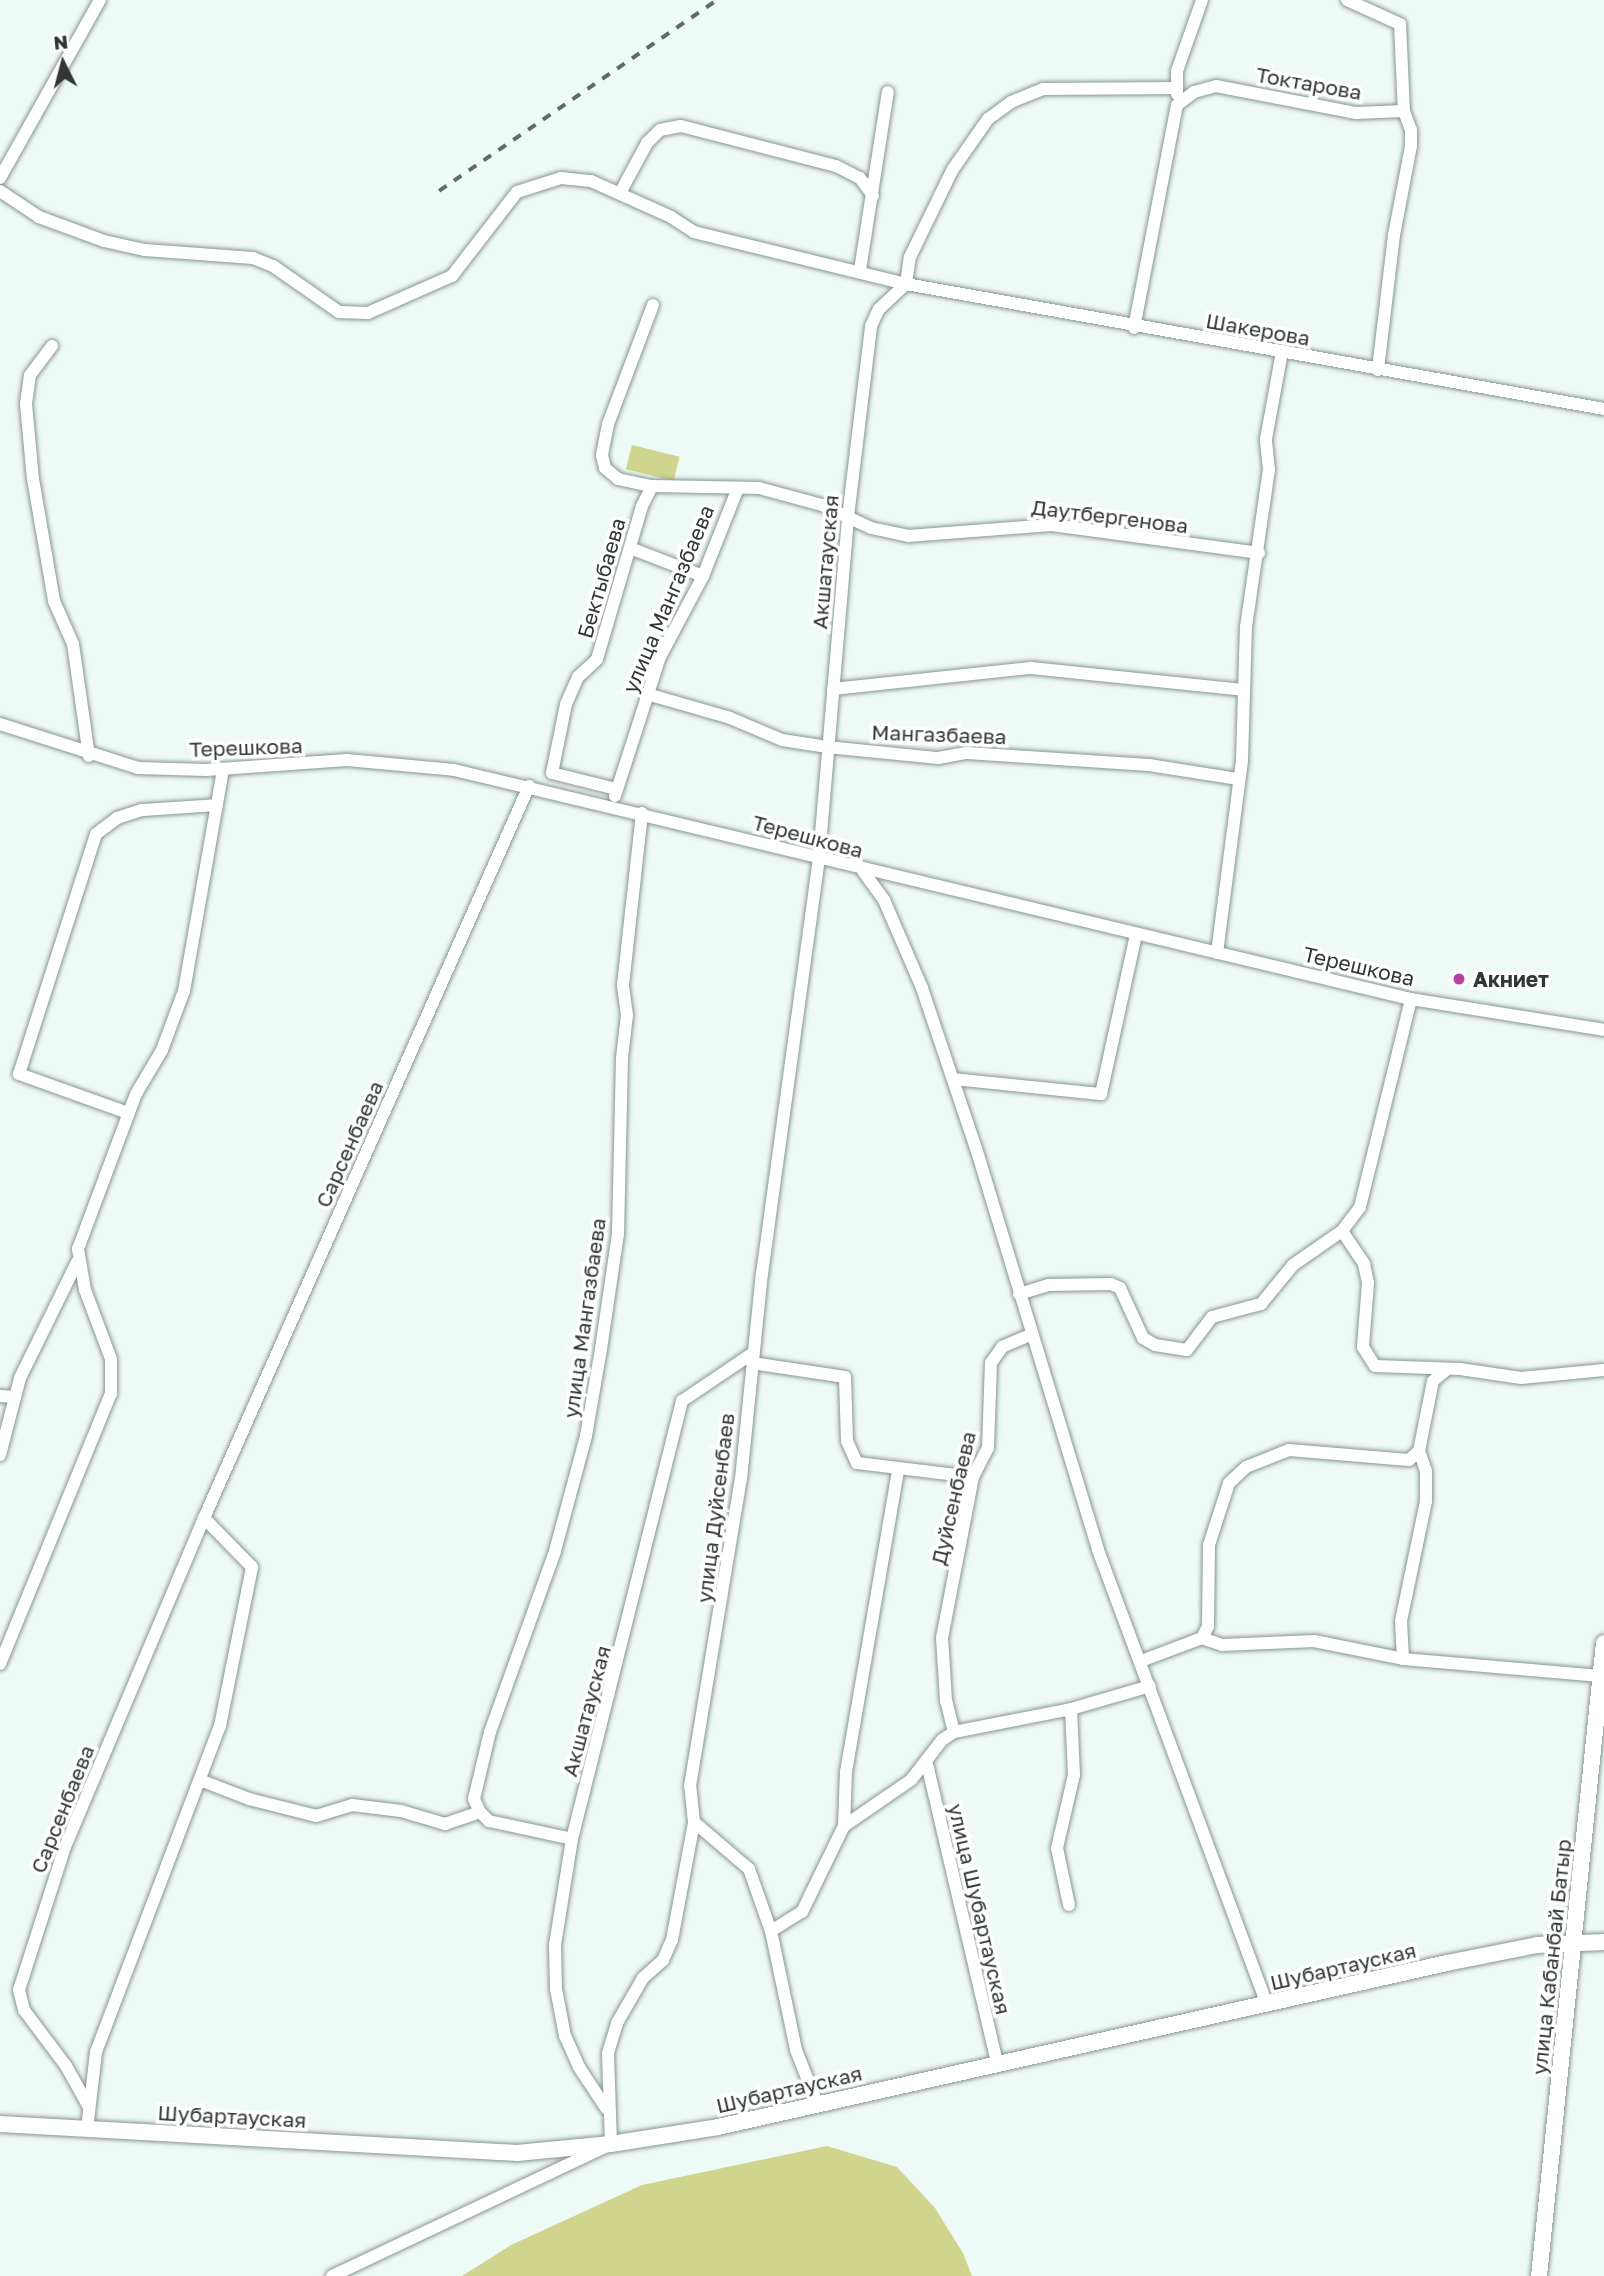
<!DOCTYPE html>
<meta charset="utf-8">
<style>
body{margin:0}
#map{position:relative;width:1604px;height:2276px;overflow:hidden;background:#edfaf6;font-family:"Golos Text",sans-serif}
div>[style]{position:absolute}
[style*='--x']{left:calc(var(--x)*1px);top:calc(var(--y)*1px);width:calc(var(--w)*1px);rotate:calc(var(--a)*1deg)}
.green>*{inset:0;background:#cfd58d;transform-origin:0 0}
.roads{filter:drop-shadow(0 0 2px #899591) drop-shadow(0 0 2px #899591)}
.minor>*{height:12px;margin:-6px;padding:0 6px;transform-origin:6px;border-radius:6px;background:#fff}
.major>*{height:16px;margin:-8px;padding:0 8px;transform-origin:8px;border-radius:8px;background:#fff}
.rail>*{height:3.5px;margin-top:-1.75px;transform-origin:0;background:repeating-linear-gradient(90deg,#616865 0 9px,transparent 0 18px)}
.dots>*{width:19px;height:19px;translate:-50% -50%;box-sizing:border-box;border:4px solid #fff;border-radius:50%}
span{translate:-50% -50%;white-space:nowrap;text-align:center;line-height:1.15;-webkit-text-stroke:7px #fff;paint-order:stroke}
.street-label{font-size:21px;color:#323735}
.poi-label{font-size:21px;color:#323735;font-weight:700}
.left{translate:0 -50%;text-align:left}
.north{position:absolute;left:28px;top:28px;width:70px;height:70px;-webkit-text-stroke:5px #fff;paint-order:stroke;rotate:354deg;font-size:19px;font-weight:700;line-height:28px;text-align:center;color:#323735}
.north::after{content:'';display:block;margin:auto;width:24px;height:32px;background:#323735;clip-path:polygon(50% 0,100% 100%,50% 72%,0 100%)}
</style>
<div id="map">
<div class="green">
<i style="left:632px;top:445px;width:49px;height:25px;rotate:14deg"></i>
<i style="clip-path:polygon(827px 2146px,897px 2167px,935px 2208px,963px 2253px,972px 2276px,462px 2276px,511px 2245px,642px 2185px)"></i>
</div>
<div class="roads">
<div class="minor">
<i style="--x:1347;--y:0;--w:58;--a:24.4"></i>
<i style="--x:1400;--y:24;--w:87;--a:87.4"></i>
<i style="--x:1177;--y:94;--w:23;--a:-90"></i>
<i style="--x:1177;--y:71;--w:75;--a:-70.6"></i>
<i style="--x:0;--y:178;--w:204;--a:-60.7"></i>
<i style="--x:0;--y:191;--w:47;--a:33.7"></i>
<i style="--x:39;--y:217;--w:69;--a:20.3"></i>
<i style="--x:104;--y:241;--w:42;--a:12.4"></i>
<i style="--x:145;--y:250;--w:108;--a:4.2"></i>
<i style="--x:253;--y:258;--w:22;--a:22"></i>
<i style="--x:273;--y:266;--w:80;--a:34.9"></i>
<i style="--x:339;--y:312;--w:29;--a:2"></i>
<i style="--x:368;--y:313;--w:92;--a:-23.8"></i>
<i style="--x:452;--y:276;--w:106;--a:-52.3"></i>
<i style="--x:517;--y:192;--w:46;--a:-17.7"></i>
<i style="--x:561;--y:178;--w:30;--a:6"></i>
<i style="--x:591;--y:181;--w:88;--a:24.2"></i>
<i style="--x:671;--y:217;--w:27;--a:33"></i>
<i style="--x:694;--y:232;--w:218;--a:13.8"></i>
<i style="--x:906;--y:284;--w:709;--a:10.15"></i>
<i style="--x:620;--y:193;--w:57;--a:-61.6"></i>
<i style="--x:647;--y:143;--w:18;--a:-45"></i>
<i style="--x:660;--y:130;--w:21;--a:-11"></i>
<i style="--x:681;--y:126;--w:160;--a:14.5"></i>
<i style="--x:836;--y:166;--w:27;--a:27"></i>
<i style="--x:860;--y:178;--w:22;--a:54"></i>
<i style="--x:860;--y:270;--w:180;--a:-81.1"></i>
<i style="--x:906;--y:284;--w:27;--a:-82"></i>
<i style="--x:910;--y:257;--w:98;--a:-64"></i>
<i style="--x:953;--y:169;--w:61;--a:-55"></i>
<i style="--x:988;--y:119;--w:29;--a:-36"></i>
<i style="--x:1011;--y:102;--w:35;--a:-22"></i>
<i style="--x:1043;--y:89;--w:134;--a:-0.4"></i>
<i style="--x:653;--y:305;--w:127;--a:110.7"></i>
<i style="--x:608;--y:424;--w:32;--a:101"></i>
<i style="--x:602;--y:455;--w:13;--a:77"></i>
<i style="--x:605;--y:468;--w:17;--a:40"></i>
<i style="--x:618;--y:479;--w:35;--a:12"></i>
<i style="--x:652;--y:486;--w:107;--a:1.1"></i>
<i style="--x:759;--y:488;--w:65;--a:15.1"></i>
<i style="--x:822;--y:505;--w:54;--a:25.1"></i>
<i style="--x:871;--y:528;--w:38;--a:12"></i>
<i style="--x:908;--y:536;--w:144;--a:-4.4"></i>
<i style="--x:1052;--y:525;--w:209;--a:7.7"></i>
<i style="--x:1134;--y:328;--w:227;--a:-79.1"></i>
<i style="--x:1177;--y:105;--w:21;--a:-37"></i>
<i style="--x:1194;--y:92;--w:23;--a:-15"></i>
<i style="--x:1216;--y:86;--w:143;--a:10.9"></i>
<i style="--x:1356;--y:113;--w:48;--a:-2.4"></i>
<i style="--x:1404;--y:111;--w:20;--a:70"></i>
<i style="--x:1411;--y:130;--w:16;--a:90"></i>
<i style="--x:1411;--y:146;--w:91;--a:100.8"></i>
<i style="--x:1394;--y:235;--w:136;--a:96.8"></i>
<i style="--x:52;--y:346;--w:36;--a:127"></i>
<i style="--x:30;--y:375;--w:29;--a:98"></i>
<i style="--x:26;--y:404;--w:75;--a:84.7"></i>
<i style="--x:33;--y:479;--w:124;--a:80.2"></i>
<i style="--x:54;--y:601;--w:47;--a:66.2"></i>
<i style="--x:73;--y:644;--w:113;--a:81.9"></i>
<i style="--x:630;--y:548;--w:78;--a:21"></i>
<i style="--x:833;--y:689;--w:199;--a:-6.1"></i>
<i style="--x:1031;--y:668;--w:213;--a:5.9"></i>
<i style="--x:647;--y:694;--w:86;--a:16.1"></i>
<i style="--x:730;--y:718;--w:56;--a:22.9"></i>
<i style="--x:782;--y:740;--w:46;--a:8.8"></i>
<i style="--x:827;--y:747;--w:112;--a:5.7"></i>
<i style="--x:938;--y:758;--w:29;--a:-10"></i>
<i style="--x:967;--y:753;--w:182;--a:3.8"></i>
<i style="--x:1149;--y:765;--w:89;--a:9"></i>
<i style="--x:0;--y:724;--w:145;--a:17.7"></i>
<i style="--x:138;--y:768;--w:68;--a:1.7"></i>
<i style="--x:206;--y:770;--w:141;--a:-4.1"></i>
<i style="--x:347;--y:760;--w:107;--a:5.3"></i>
<i style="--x:454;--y:770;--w:984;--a:13.46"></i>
<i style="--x:1411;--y:999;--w:195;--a:9.1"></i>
<i style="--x:616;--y:789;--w:66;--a:-166"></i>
<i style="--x:552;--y:773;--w:70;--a:-78.5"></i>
<i style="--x:566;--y:704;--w:30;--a:-66"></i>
<i style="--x:578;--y:677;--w:26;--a:-43"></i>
<i style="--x:597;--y:659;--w:159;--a:-73.6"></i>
<i style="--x:642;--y:506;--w:22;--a:-63"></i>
<i style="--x:615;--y:796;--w:146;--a:-72.1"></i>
<i style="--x:660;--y:657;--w:92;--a:-62"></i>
<i style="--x:703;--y:576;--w:95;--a:-68.3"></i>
<i style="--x:863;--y:871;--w:36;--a:54"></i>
<i style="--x:884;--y:900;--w:96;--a:66.6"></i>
<i style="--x:922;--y:988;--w:169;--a:71.4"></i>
<i style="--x:976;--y:1148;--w:420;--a:73.1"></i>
<i style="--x:1098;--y:1550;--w:485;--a:69.6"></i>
<i style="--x:1217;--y:953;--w:195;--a:-82.6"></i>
<i style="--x:1242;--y:760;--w:133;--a:-88.3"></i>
<i style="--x:1246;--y:627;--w:159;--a:-81.7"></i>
<i style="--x:1269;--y:470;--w:31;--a:-96"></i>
<i style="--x:1266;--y:439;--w:88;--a:-79.6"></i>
<i style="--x:953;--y:1079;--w:149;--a:5.8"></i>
<i style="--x:1101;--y:1094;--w:163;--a:-77.6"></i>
<i style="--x:128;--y:1113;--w:116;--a:-160.3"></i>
<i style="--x:19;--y:1074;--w:252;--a:-72.2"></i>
<i style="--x:96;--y:834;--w:26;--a:-37"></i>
<i style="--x:117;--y:818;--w:26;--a:-18"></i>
<i style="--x:142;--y:810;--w:75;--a:-3.8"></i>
<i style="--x:1342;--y:1231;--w:40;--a:56"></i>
<i style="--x:1364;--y:1264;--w:19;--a:78"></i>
<i style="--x:1368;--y:1283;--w:64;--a:94.5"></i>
<i style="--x:1363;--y:1347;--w:22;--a:58"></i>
<i style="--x:1375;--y:1366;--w:85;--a:2"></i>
<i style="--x:1460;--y:1369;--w:62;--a:8.4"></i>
<i style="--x:1521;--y:1378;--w:83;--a:-5.5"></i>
<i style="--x:1019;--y:1294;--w:30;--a:-17"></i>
<i style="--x:1048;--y:1285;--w:63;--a:-0.9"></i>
<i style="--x:1111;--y:1284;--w:10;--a:24"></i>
<i style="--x:1120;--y:1288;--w:55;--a:65.3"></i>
<i style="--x:1143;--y:1338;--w:14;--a:30"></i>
<i style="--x:1155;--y:1345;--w:32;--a:9"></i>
<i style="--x:1187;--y:1350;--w:41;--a:-52.9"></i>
<i style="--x:1212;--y:1317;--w:51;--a:-14.9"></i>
<i style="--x:1261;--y:1304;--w:50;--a:-50.6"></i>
<i style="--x:1293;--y:1265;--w:60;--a:-34.8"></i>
<i style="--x:1342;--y:1231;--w:30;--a:-53"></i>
<i style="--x:1360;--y:1207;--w:214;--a:-76.2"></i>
<i style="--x:752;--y:1363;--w:94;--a:8.6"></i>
<i style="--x:845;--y:1377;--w:64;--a:88.2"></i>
<i style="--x:847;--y:1441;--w:24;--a:66"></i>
<i style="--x:857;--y:1463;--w:117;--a:6.9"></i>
<i style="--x:0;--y:1396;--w:15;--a:4"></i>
<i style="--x:0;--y:1455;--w:80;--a:-75.4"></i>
<i style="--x:20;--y:1378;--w:129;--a:-63.8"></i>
<i style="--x:1202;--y:1638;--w:21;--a:19"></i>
<i style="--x:1222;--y:1645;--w:92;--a:-2.5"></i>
<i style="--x:1314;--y:1641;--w:91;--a:11.4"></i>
<i style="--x:1403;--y:1659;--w:198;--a:4.9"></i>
<i style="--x:1403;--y:1659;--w:38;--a:-93"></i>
<i style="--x:1401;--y:1621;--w:123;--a:-78.2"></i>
<i style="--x:1426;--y:1501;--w:30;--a:-90"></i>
<i style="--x:1426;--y:1471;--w:21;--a:-109"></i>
<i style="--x:1141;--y:1661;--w:65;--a:-20.7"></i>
<i style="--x:1202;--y:1638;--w:13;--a:-63"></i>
<i style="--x:1208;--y:1626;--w:81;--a:-89.3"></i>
<i style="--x:1209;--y:1545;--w:65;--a:-72.1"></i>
<i style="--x:1229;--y:1483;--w:23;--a:-43"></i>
<i style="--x:1246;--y:1467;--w:46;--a:-21.6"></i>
<i style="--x:1289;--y:1450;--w:120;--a:4.8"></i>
<i style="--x:1409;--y:1460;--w:13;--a:-42"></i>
<i style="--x:1419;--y:1451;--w:71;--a:-78.7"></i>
<i style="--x:1433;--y:1381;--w:17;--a:-40"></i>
<i style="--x:0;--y:1664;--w:292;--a:-67.7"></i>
<i style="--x:111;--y:1394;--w:35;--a:-90"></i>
<i style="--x:111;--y:1359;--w:74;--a:-110.6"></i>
<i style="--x:85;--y:1290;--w:42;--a:-99.7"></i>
<i style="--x:78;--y:1249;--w:165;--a:-69.5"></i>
<i style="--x:136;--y:1094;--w:51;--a:-59.4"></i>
<i style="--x:162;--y:1050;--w:63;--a:-69.6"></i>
<i style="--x:184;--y:991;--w:225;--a:-80"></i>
<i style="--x:954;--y:1732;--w:32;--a:-104"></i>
<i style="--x:946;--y:1701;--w:63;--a:-93.6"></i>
<i style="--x:942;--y:1638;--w:164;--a:-79.1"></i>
<i style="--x:973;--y:1477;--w:33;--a:-63"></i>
<i style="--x:988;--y:1448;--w:85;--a:-88"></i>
<i style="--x:991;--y:1363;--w:19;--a:-55"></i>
<i style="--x:1002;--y:1347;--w:33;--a:-23"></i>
<i style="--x:927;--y:1764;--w:307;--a:76.8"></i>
<i style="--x:200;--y:1780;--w:53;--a:21.2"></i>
<i style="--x:249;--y:1799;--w:69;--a:14.2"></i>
<i style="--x:316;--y:1816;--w:38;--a:-17"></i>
<i style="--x:352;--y:1805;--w:49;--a:7"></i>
<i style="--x:401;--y:1811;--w:46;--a:16.5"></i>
<i style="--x:445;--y:1824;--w:37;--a:-19"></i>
<i style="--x:480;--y:1812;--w:13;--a:45"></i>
<i style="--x:489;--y:1821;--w:85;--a:12.2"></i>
<i style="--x:480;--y:1812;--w:14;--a:-115"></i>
<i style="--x:474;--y:1799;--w:69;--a:-76.6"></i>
<i style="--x:490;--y:1732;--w:192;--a:-70.2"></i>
<i style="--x:555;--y:1551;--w:119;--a:-74.9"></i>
<i style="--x:586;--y:1436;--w:88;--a:-80.2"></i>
<i style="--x:601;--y:1349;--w:116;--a:-81.6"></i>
<i style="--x:618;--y:1234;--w:176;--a:-88.7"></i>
<i style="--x:622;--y:1058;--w:43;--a:-83.4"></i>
<i style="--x:627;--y:1015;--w:30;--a:-98"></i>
<i style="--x:623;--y:985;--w:173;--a:-83.7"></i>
<i style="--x:694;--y:1822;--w:72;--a:40.5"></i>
<i style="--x:749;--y:1869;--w:66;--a:70.5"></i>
<i style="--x:771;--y:1931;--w:122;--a:78.1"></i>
<i style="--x:796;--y:2050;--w:57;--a:68.4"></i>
<i style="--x:844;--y:1826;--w:54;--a:-87.9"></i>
<i style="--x:846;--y:1772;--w:306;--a:-80.2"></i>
<i style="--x:1069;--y:1905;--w:58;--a:-101.9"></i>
<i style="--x:1057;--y:1848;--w:75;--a:-76.9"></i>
<i style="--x:1074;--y:1775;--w:66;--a:-92.6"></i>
<i style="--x:771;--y:1931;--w:36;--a:-32"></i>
<i style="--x:802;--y:1912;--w:96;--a:-64"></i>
<i style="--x:844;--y:1826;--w:81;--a:-34.5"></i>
<i style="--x:911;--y:1780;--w:51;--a:-52.2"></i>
<i style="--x:942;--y:1740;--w:14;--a:-34"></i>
<i style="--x:954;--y:1732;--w:119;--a:-11.1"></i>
<i style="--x:1071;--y:1709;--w:82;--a:-16.2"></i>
<i style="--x:89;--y:2107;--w:47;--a:-119.3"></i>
<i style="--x:66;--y:2066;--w:70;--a:-126.9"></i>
<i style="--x:24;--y:2010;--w:21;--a:-104"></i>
<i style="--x:19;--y:1990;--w:150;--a:-72.2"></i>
<i style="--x:65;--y:1847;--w:357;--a:-67.1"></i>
<i style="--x:606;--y:2108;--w:49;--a:-123.4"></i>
<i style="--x:579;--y:2067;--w:34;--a:-114"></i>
<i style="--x:565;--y:2036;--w:48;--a:-100.8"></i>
<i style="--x:556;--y:1989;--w:44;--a:-91.3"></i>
<i style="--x:555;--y:1945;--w:107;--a:-80.9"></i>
<i style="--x:572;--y:1839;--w:452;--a:-75.9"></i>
<i style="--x:682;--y:1401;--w:86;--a:-34.1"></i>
<i style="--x:87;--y:2129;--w:78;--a:-83.3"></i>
<i style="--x:96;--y:2052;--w:349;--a:-69.2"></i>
<i style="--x:220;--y:1726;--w:162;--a:-78.6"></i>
<i style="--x:252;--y:1567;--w:69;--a:-134.4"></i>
<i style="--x:204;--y:1518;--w:801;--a:-66.06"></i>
<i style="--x:332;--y:2276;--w:309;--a:-25.3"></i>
<i style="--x:611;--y:2144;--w:91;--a:-91.9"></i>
<i style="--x:608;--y:2053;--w:31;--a:-73"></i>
<i style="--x:617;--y:2023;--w:52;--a:-60"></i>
<i style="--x:643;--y:1978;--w:27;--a:-42"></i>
<i style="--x:663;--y:1960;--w:22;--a:-66"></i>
<i style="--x:672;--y:1940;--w:120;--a:-79.4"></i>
<i style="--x:694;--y:1822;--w:36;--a:-96"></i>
<i style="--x:690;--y:1786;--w:311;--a:-80.6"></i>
<i style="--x:741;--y:1479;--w:206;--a:-84.2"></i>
<i style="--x:762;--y:1274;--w:421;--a:-82.2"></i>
<i style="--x:819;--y:857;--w:341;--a:-85.1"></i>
<i style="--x:848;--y:517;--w:192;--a:-83.1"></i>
<i style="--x:871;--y:326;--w:19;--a:-65"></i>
<i style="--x:879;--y:309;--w:37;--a:-43"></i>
</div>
<div class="major">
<i style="--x:0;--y:2124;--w:518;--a:3.21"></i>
<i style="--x:517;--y:2153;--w:94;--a:-5.5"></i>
<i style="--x:611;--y:2144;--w:108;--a:-9"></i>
<i style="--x:718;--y:2127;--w:747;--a:-12.68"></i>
<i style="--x:1447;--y:1963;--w:92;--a:-11.3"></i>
<i style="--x:1537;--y:1945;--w:67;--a:-2.6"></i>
<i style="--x:1539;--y:2276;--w:636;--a:-84.14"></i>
</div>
</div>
<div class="rail">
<i style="--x:439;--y:191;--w:337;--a:-34.5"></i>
</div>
<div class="dots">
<i style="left:1459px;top:979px;background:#b243a1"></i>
</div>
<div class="street-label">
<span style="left:1309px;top:83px;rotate:10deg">Токтарова</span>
<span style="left:1258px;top:329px;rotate:10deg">Шакерова</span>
<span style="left:1110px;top:516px;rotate:7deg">Даутбергенова</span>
<span style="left:825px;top:562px;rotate:-85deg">Акшатауская</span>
<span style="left:601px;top:578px;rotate:-74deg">Бектыбаева</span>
<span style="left:668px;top:599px;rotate:-67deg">улица Мангазбаева</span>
<span style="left:939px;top:734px;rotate:2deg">Мангазбаева</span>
<span style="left:246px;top:747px;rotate:-2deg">Терешкова</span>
<span style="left:808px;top:836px;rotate:15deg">Терешкова</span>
<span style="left:1359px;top:966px;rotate:13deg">Терешкова</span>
<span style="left:349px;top:1144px;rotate:-66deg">Сарсенбаева</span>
<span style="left:584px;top:1318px;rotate:-82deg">улица Мангазбаева</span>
<span style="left:953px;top:1498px;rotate:-77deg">Дуйсенбаева</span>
<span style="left:715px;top:1508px;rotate:-83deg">улица Дуйсенбаев</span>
<span style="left:586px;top:1711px;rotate:-75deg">Акшатауская</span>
<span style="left:62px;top:1809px;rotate:-68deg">Сарсенбаева</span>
<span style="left:980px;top:1909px;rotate:77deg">улица Шубартауская</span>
<span style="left:1551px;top:1957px;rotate:-84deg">улица Кабанбай Батыр</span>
<span style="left:1343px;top:1966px;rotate:-13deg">Шубартауская</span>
<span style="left:789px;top:2089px;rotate:-13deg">Шубартауская</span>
<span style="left:232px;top:2116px;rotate:3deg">Шубартауская</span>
</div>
<div class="poi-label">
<span class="left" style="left:1473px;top:979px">Акниет</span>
</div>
<div class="north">N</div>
</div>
